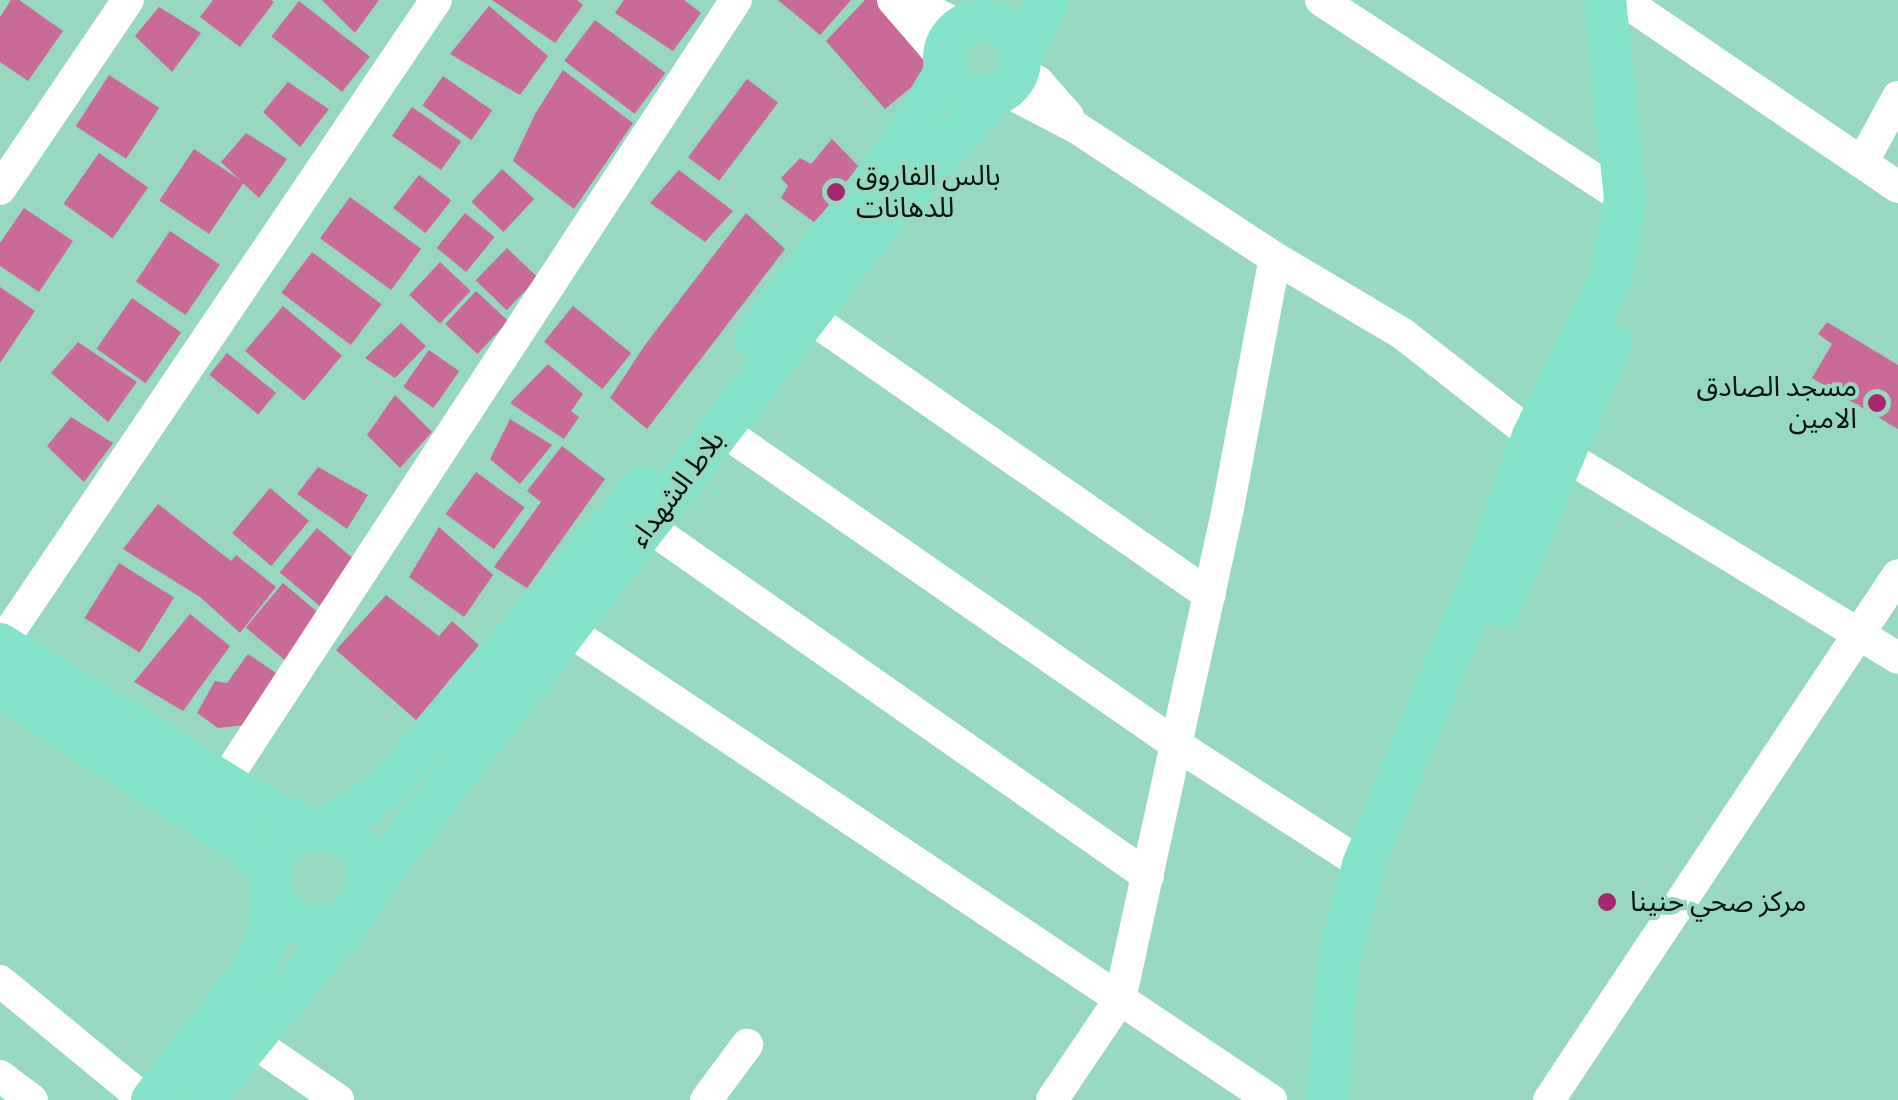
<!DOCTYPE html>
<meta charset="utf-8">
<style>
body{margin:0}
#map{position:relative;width:1898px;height:1100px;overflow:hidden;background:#96d8c0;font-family:"Source Sans 3","Noto Sans Arabic",sans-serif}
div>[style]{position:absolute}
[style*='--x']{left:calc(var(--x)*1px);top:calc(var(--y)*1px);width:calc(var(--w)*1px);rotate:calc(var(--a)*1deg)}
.building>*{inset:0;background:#c96a99;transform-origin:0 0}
.minor>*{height:32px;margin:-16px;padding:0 16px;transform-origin:16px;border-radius:16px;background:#fff}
.major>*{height:42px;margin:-21px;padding:0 21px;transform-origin:21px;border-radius:21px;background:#84e2ca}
.major>.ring{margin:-21px;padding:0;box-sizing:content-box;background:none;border:42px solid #84e2ca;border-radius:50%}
.dots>*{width:28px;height:28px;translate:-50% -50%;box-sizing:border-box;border:5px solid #96d8c0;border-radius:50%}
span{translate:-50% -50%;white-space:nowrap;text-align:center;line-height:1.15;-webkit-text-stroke:8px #96d8c0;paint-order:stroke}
.poi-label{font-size:28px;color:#00120b}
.left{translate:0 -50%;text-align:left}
.right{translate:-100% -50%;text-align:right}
.street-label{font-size:28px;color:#00120b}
</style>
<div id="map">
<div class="building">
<i style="clip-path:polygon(11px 0,19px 0,63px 31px,28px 81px,0 62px,0 17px)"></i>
<i style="clip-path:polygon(213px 0,271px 0,274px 2px,240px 47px,200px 17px)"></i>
<i style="clip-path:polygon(322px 0,379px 0,355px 33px)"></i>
<i style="clip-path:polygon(492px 0,577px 0,583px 5px,555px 43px)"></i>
<i style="clip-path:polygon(624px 0,684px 0,701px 13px,673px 51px,615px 13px)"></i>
<i style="clip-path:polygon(778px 0,851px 0,820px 35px)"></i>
<i style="clip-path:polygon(865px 0,881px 0,933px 69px,885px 109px,826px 41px)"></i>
<i style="left:299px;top:1px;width:90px;height:45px;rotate:38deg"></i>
<i style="clip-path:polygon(489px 6px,548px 56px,520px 95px,450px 54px)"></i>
<i style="clip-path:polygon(159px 7px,201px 33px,172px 72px,135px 36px)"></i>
<i style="left:595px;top:20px;width:88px;height:51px;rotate:37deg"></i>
<i style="clip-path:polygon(563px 70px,633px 123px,574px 209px,513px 161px,535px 114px)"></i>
<i style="left:109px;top:75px;width:60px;height:61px;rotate:33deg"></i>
<i style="left:443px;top:76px;width:60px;height:36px;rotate:35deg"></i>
<i style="left:747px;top:79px;width:39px;height:98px;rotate:37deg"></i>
<i style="clip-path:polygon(288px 82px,329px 109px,300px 147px,263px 112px)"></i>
<i style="left:412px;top:107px;width:60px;height:35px;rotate:35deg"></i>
<i style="clip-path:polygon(246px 133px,287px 159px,259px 198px,221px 162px)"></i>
<i style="clip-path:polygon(832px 139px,862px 170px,814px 222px,781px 198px,788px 186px,781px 178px,800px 158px,811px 164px)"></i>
<i style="left:194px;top:149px;width:60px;height:62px;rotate:34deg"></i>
<i style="left:99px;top:153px;width:60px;height:62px;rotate:35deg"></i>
<i style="left:502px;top:169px;width:44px;height:45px;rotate:43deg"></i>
<i style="clip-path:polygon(679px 170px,733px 211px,705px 242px,650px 203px)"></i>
<i style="left:419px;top:175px;width:41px;height:42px;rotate:38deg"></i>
<i style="left:350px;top:197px;width:88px;height:51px;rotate:36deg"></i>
<i style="clip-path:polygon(24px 208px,73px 241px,39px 292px,0 266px,0 243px)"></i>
<i style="left:465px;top:213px;width:38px;height:45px;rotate:39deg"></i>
<i style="clip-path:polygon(746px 213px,785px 249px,647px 429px,610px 398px,645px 345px)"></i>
<i style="left:170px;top:231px;width:60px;height:61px;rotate:34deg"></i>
<i style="left:507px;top:248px;width:43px;height:45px;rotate:44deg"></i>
<i style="left:312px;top:252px;width:87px;height:51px;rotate:37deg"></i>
<i style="left:440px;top:262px;width:42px;height:45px;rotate:43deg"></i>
<i style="clip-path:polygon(0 287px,35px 311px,0 363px)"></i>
<i style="left:476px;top:291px;width:44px;height:45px;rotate:43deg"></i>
<i style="left:132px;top:298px;width:60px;height:62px;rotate:35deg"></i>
<i style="left:283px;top:306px;width:77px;height:59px;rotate:40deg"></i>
<i style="left:573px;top:306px;width:75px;height:46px;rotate:39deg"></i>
<i style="clip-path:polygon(1827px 322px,1898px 365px,1898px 429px,1812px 378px,1832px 344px,1818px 334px)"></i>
<i style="clip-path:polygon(401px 323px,426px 346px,395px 378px,365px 358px)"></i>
<i style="clip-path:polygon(78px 342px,137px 382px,108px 422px,51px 373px)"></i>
<i style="left:429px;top:350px;width:37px;height:45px;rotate:35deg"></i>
<i style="left:227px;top:353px;width:63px;height:28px;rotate:39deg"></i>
<i style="clip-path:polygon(548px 364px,583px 394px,571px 411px,579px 417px,564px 439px,510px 403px)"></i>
<i style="clip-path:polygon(395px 395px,432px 432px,400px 468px,367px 435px)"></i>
<i style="clip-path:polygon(71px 417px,113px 443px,84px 482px,47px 446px)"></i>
<i style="clip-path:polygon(510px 419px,552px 445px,520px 484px,490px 459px)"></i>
<i style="clip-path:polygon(562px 446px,605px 479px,527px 588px,494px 567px,541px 502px,527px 491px)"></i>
<i style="clip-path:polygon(318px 467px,368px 495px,347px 529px,297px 494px)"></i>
<i style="left:476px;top:472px;width:60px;height:52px;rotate:36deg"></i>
<i style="left:270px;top:488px;width:51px;height:59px;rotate:40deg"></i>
<i style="clip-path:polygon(158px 504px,231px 561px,236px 555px,276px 587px,240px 633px,200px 597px,123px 549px)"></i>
<i style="clip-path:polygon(439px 527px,493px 575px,464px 617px,409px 577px)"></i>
<i style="left:317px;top:528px;width:52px;height:58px;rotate:40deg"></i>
<i style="left:119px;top:563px;width:65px;height:65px;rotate:32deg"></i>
<i style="left:283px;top:583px;width:52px;height:58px;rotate:40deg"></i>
<i style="clip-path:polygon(386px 595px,439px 636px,452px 621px,479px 645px,416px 720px,336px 650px)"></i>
<i style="clip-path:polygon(190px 614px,230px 646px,183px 711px,134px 682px)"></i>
<i style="clip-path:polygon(248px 654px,276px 673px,246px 725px,218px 728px,197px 713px,215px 681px,227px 683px)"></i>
</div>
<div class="minor">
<i style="--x:893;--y:0;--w:78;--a:49.2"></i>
<i style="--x:909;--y:0;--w:59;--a:27"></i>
<i style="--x:1321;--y:0;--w:363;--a:33.2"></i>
<i style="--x:1633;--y:7;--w:320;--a:34.2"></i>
<i style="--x:1018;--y:70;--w:23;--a:31"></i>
<i style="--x:1038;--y:82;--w:45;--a:48.6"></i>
<i style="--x:1004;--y:90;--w:82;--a:27.5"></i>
<i style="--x:1077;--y:128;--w:237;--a:33.3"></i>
<i style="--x:1275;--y:258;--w:149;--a:30.7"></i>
<i style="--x:1403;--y:334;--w:165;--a:38.1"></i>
<i style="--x:1533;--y:436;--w:427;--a:31.3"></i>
<i style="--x:1863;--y:161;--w:73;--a:-61.3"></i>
<i style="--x:0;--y:189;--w:228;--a:-55.9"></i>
<i style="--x:808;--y:316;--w:489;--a:34.8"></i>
<i style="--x:722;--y:430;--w:553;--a:34.7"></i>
<i style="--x:1177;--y:745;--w:221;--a:32.8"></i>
<i style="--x:649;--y:527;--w:609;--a:34.97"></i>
<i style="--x:568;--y:630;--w:846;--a:33.77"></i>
<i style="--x:1;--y:644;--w:777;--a:-55.96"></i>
<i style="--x:223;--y:783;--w:936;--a:-56.77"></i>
<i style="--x:0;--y:981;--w:188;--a:39.4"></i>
<i style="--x:249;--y:1039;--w:108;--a:34.4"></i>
<i style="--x:0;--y:1076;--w:40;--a:37"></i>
<i style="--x:706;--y:1100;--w:69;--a:-53.3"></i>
<i style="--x:1052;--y:1100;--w:122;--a:-56"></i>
<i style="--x:1120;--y:999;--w:503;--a:-77.59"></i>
<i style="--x:1228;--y:508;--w:254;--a:-79.4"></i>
<i style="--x:1549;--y:1100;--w:630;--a:-56.39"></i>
</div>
<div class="major">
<i class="ring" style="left:944px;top:21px;width:34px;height:34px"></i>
<i style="--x:1020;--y:57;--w:64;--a:-63.8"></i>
<i style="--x:755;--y:338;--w:248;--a:-53"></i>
<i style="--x:904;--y:140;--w:82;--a:-59"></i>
<i style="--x:1501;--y:606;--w:284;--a:-67.4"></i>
<i style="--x:0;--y:644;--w:312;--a:31.8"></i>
<i style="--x:265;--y:808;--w:50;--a:25"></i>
<i style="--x:0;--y:686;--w:288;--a:33.1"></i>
<i style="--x:241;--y:843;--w:42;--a:46"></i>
<i style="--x:324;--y:828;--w:36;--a:-27"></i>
<i style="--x:356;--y:812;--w:47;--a:-39.8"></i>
<i style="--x:392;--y:782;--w:387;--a:-49.6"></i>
<i class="ring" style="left:270px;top:829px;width:56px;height:56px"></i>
<i style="--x:368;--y:889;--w:829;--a:-52.49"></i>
<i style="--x:873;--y:231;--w:181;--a:-48.6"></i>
<i style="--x:152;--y:1100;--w:165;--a:-52.2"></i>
<i style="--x:253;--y:970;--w:40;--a:-66.6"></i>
<i style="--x:269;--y:933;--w:38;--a:-84"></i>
<i style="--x:203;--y:1100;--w:240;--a:-50.9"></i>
<i style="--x:1328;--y:1100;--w:132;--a:-86.1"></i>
<i style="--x:1337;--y:968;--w:106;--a:-75.8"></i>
<i style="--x:1363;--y:865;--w:321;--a:-67.5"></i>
<i style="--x:1486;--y:568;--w:140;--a:-70.4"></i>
<i style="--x:1533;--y:436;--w:175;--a:-63.6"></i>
<i style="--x:1611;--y:279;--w:81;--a:-80.1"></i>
<i style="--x:1625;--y:199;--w:200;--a:-95.7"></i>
</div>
<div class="dots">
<i style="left:836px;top:192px;background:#a92671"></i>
<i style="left:1877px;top:403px;background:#a92671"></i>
<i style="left:1607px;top:902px;background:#a92671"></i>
</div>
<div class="poi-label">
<span class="left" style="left:856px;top:192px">بالس الفاروق<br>للدهانات</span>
<span class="right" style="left:1857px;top:403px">مسجد الصادق<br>الامين</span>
<span class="left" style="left:1630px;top:902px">مركز صحي حنينا</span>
</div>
<div class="street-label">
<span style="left:677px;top:489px;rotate:-53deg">بلاط الشهداء</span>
</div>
</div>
